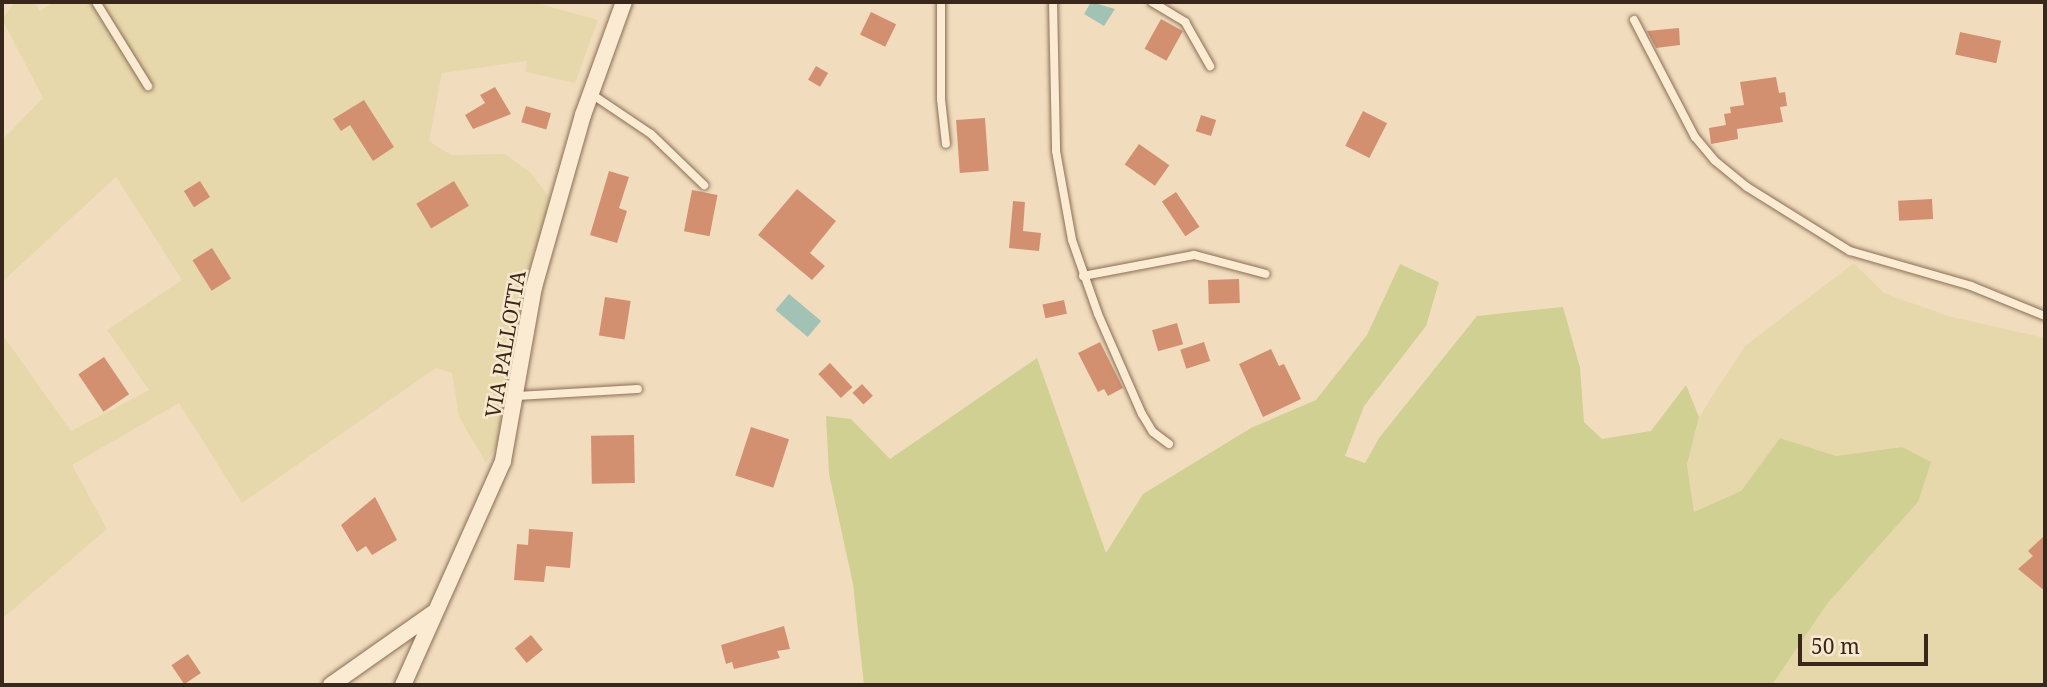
<!DOCTYPE html>
<style>
body{margin:0}
#map{position:relative;width:2047px;height:687px;overflow:hidden;background:#f1ddbe;font-family:"Noto Serif",serif}
div>[style]{position:absolute}
[style*='--x']{left:calc(var(--x)*1px);top:calc(var(--y)*1px);width:calc(var(--w)*1px);rotate:calc(var(--a)*1deg)}
.farmland>*{inset:0;background:#e7d8ab}
.green>*{inset:0;background:#cfd092}
.water>*{inset:0;background:#a2c2b6;transform-origin:0 0}
.building>*{inset:0;background:#d29071;transform-origin:0 0}
.roads{filter:drop-shadow(0 0 2px #8b6d55) drop-shadow(0 0 2px #8b6d55)}
.lane>*{height:8px;margin:-4px;padding:0 4px;transform-origin:4px;border-radius:4px;background:#fbebd2}
.street>*{height:16px;margin:-8px;padding:0 8px;transform-origin:8px;border-radius:8px;background:#fbebd2}
span{translate:-50% -50%;white-space:nowrap;text-align:center;line-height:1.15;-webkit-text-stroke:5px #f8e8ce;paint-order:stroke}
.street-label{font-size:21px;color:#39271b}
.frame{position:absolute;inset:0;border:4px solid #39271b;pointer-events:none}
.scale{position:absolute;left:1798px;top:634px;width:130px;height:32px;box-sizing:border-box;border:4px solid #39271b;border-top:0;padding-left:9px;font-size:21px;line-height:24px;white-space:nowrap;color:#39271b;-webkit-text-stroke:5px #f8e8ce;paint-order:stroke}
</style>
<div id="map">
<div class="farmland">
<i style="clip-path:polygon(15px 2px,34px 2px,40px 11px,54px 2px,533px 2px,598px 20px,575px 83px,526px 72px,527px 61px,442px 73px,429px 141px,451px 155px,505px 154px,530px 172px,550px 198px,520px 300px,502px 437px,486px 463px,459px 417px,452px 373px,436px 368px,242px 503px,179px 403px,72px 465px,107px 529px,2px 619px,2px 334px,71px 431px,149px 390px,107px 330px,182px 280px,116px 177px,2px 282px,2px 140px,43px 98px,2px 19px)"></i>
<i style="clip-path:polygon(1854px 263px,1884px 293px,1948px 316px,2045px 338px,2045px 685px,1772px 685px,1827px 604px,1918px 502px,1902px 447px,1836px 456px,1780px 438px,1741px 491px,1694px 513px,1687px 465px,1699px 417px,1745px 346px)"></i>
</div>
<div class="green">
<i style="clip-path:polygon(1400px 264px,1439px 282px,1426px 326px,1364px 406px,1345px 456px,1365px 463px,1379px 438px,1477px 316px,1563px 307px,1580px 368px,1584px 422px,1602px 439px,1651px 431px,1686px 385px,1699px 417px,1687px 465px,1694px 512px,1741px 491px,1780px 438px,1836px 456px,1902px 447px,1931px 462px,1918px 502px,1827px 604px,1772px 685px,864px 685px,853px 584px,829px 474px,826px 416px,851px 419px,890px 459px,1037px 358px,1106px 553px,1143px 494px,1251px 428px,1316px 400px,1367px 335px)"></i>
</div>
<div class="water">
<i style="clip-path:polygon(1091px 2px,1115px 9px,1104px 26px,1084px 14px)"></i>
<i style="left:789px;top:294px;width:42px;height:21px;rotate:40deg"></i>
</div>
<div class="building">
<i style="left:871px;top:12px;width:28px;height:25px;rotate:26deg"></i>
<i style="left:1161px;top:19px;width:25px;height:34px;rotate:29deg"></i>
<i style="clip-path:polygon(1679px 28px,1680px 45px,1656px 48px,1647px 31px)"></i>
<i style="left:1960px;top:32px;width:42px;height:23px;rotate:12deg"></i>
<i style="left:816px;top:66px;width:14px;height:16px;rotate:30deg"></i>
<i style="clip-path:polygon(1776px 77px,1779px 93px,1785px 92px,1787px 106px,1780px 107px,1783px 122px,1737px 129px,1738px 139px,1711px 144px,1709px 128px,1726px 125px,1724px 114px,1731px 113px,1730px 107px,1744px 105px,1740px 82px)"></i>
<i style="clip-path:polygon(495px 87px,511px 114px,473px 129px,465px 115px,485px 103px,480px 95px)"></i>
<i style="clip-path:polygon(364px 100px,394px 147px,373px 161px,350px 125px,341px 131px,333px 119px)"></i>
<i style="left:526px;top:106px;width:26px;height:17px;rotate:16deg"></i>
<i style="left:1363px;top:111px;width:27px;height:39px;rotate:27deg"></i>
<i style="left:1201px;top:115px;width:16px;height:17px;rotate:18deg"></i>
<i style="left:985px;top:118px;width:53px;height:29px;rotate:86deg"></i>
<i style="left:1139px;top:144px;width:37px;height:25px;rotate:35deg"></i>
<i style="clip-path:polygon(609px 171px,629px 177px,619px 208px,627px 211px,617px 243px,590px 235px)"></i>
<i style="left:200px;top:181px;width:19px;height:19px;rotate:58deg"></i>
<i style="left:454px;top:181px;width:29px;height:44px;rotate:59deg"></i>
<i style="clip-path:polygon(797px 189px,836px 221px,810px 253px,825px 266px,812px 280px,758px 235px)"></i>
<i style="left:692px;top:190px;width:26px;height:42px;rotate:11deg"></i>
<i style="left:1176px;top:192px;width:42px;height:17px;rotate:56deg"></i>
<i style="left:1932px;top:199px;width:20px;height:34px;rotate:87deg"></i>
<i style="clip-path:polygon(1013px 201px,1025px 202px,1023px 231px,1041px 233px,1039px 251px,1009px 248px)"></i>
<i style="left:212px;top:248px;width:36px;height:23px;rotate:58deg"></i>
<i style="left:1239px;top:279px;width:24px;height:31px;rotate:88deg"></i>
<i style="left:605px;top:297px;width:26px;height:39px;rotate:9deg"></i>
<i style="left:1064px;top:300px;width:14px;height:22px;rotate:78deg"></i>
<i style="left:1177px;top:323px;width:22px;height:26px;rotate:74deg"></i>
<i style="clip-path:polygon(1100px 342px,1123px 388px,1108px 396px,1104px 389px,1098px 392px,1078px 353px)"></i>
<i style="left:1204px;top:342px;width:20px;height:25px;rotate:72deg"></i>
<i style="clip-path:polygon(1271px 349px,1279px 366px,1284px 364px,1301px 399px,1263px 417px,1239px 364px)"></i>
<i style="left:104px;top:357px;width:45px;height:31px;rotate:56deg"></i>
<i style="left:830px;top:363px;width:33px;height:16px;rotate:47deg"></i>
<i style="left:862px;top:384px;width:16px;height:13px;rotate:47deg"></i>
<i style="left:751px;top:427px;width:40px;height:51px;rotate:18deg"></i>
<i style="left:634px;top:435px;width:48px;height:43px;rotate:89deg"></i>
<i style="clip-path:polygon(375px 497px,397px 540px,372px 555px,366px 546px,357px 552px,341px 525px)"></i>
<i style="clip-path:polygon(529px 529px,573px 532px,570px 568px,546px 566px,544px 582px,514px 580px,517px 544px,528px 545px)"></i>
<i style="clip-path:polygon(2045px 535px,2045px 591px,2018px 569px,2033px 556px,2028px 551px)"></i>
<i style="clip-path:polygon(784px 626px,790px 649px,777px 651px,780px 658px,734px 669px,732px 662px,726px 664px,721px 645px)"></i>
<i style="left:531px;top:635px;width:19px;height:21px;rotate:51deg"></i>
<i style="left:188px;top:654px;width:23px;height:20px;rotate:56deg"></i>
</div>
<div class="roads">
<div class="lane">
<i style="--x:96;--y:2;--w:99;--a:58.2"></i>
<i style="--x:941;--y:2;--w:97;--a:90"></i>
<i style="--x:941;--y:99;--w:45;--a:83.7"></i>
<i style="--x:1053;--y:2;--w:149;--a:88.8"></i>
<i style="--x:1056;--y:151;--w:90;--a:79.8"></i>
<i style="--x:1072;--y:240;--w:78;--a:70.6"></i>
<i style="--x:1098;--y:314;--w:109;--a:66.3"></i>
<i style="--x:1142;--y:414;--w:21;--a:59"></i>
<i style="--x:1153;--y:432;--w:20;--a:37"></i>
<i style="--x:1152;--y:2;--w:39;--a:31"></i>
<i style="--x:1185;--y:22;--w:51;--a:60.4"></i>
<i style="--x:1634;--y:20;--w:132;--a:62.5"></i>
<i style="--x:1695;--y:137;--w:30;--a:50"></i>
<i style="--x:1714;--y:160;--w:43;--a:39.3"></i>
<i style="--x:1747;--y:187;--w:121;--a:31.9"></i>
<i style="--x:1850;--y:251;--w:126;--a:16.1"></i>
<i style="--x:1971;--y:286;--w:80;--a:22.1"></i>
<i style="--x:590;--y:93;--w:73;--a:33.9"></i>
<i style="--x:651;--y:134;--w:74;--a:43.9"></i>
<i style="--x:1083;--y:276;--w:113;--a:-10.7"></i>
<i style="--x:1194;--y:255;--w:74;--a:14.8"></i>
<i style="--x:517;--y:396;--w:121;--a:-3.3"></i>
</div>
<div class="street">
<i style="--x:331;--y:685;--w:125;--a:-35.2"></i>
<i style="--x:403;--y:685;--w:245;--a:-65.9"></i>
<i style="--x:503;--y:461;--w:177;--a:-79.9"></i>
<i style="--x:534;--y:287;--w:179;--a:-74.1"></i>
<i style="--x:583;--y:115;--w:120;--a:-70.1"></i>
</div>
</div>
<div class="street-label">
<span style="left:505px;top:344px;rotate:-80deg">VIA PALLOTTA</span>
</div>
<div class="frame"></div>
<div class="scale">50 m</div>
</div>
